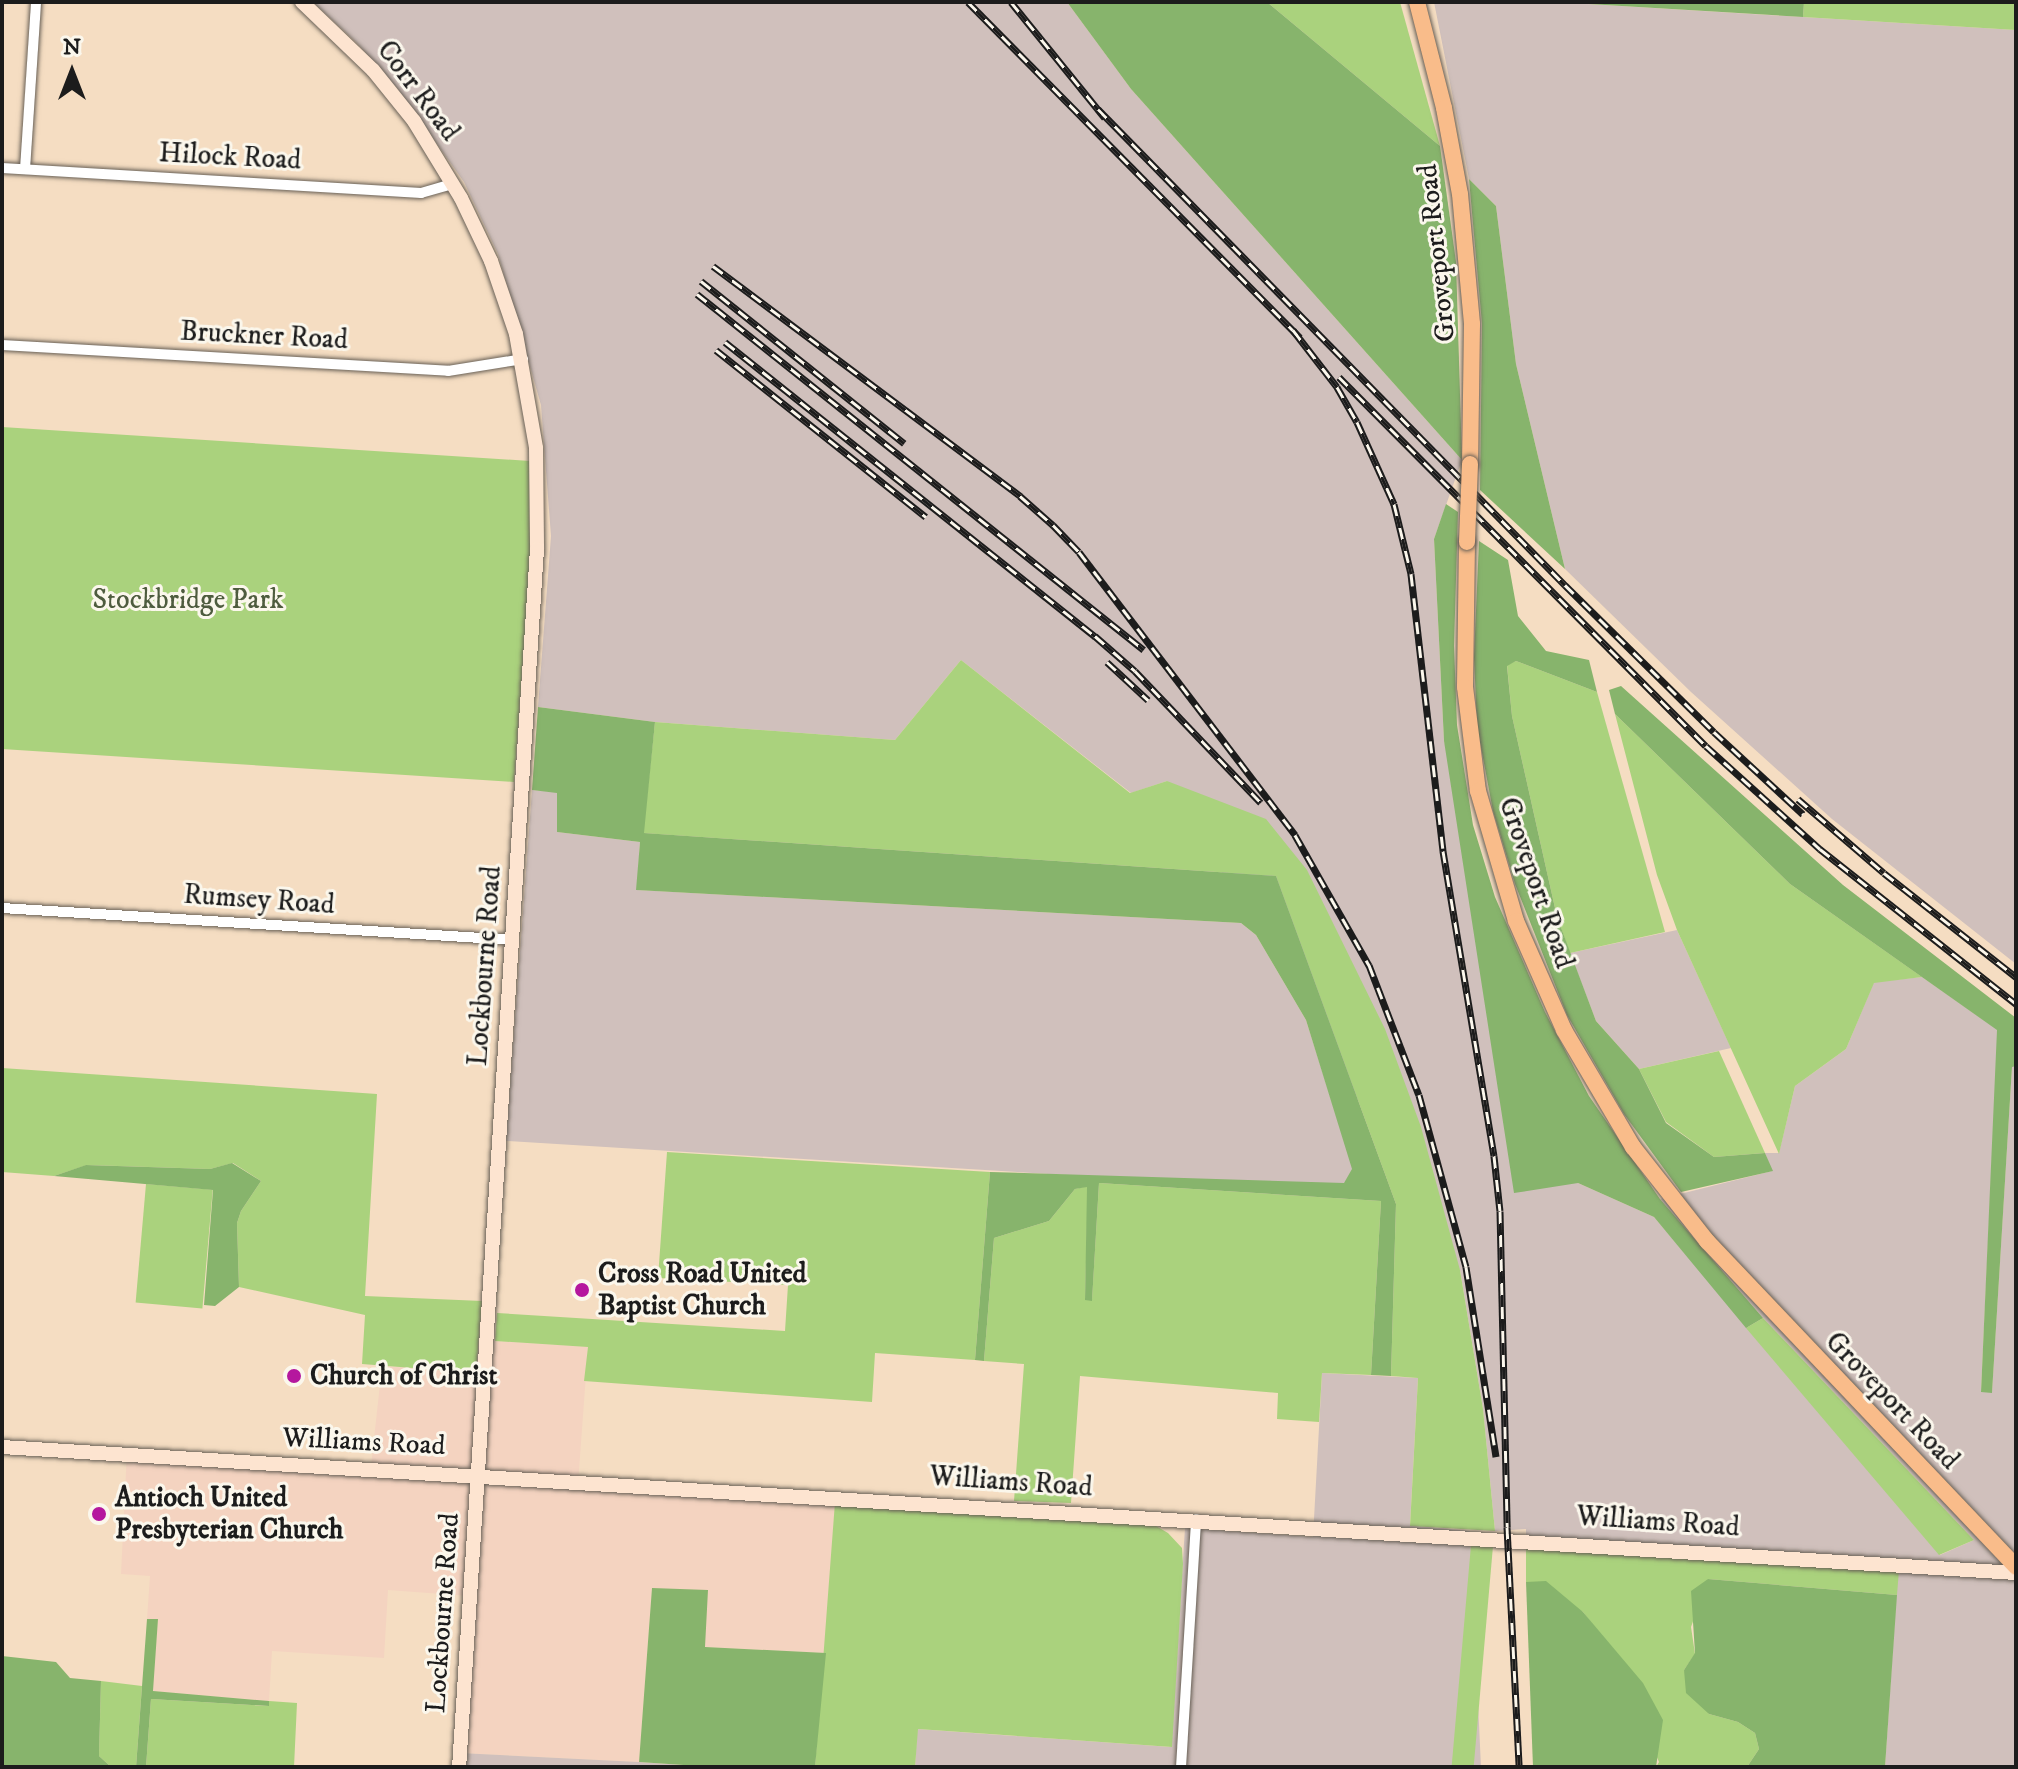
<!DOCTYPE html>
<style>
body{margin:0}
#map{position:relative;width:2018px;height:1769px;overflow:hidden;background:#f5ddc2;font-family:"IM FELL DW Pica",serif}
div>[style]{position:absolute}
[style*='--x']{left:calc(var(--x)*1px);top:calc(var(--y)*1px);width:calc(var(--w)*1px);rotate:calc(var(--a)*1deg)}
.built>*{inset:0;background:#f4d3c0}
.industrial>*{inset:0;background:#d0c0bc}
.green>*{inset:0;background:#aad27d;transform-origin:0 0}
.forest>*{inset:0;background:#87b46c}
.roads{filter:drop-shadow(0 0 2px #686056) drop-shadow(0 0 2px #686056)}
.street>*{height:10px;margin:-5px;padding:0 5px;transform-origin:5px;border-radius:5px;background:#fff}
.secondary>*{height:14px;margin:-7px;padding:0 7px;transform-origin:7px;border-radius:7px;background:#fde4d0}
.primary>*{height:16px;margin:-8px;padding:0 8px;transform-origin:8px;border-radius:8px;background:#f9bc8a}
.rail>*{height:7px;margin-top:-3.5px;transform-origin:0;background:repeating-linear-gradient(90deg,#fbf7ec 0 12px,#1c1c1c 0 24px);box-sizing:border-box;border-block:2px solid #1c1c1c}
.bridges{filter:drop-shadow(0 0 2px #686056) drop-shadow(0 0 2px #686056)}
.primary-bridge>*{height:16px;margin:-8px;padding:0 8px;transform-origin:8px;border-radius:8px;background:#f9bc8a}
.dots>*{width:22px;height:22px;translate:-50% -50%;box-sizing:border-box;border:4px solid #fbf7ec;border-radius:50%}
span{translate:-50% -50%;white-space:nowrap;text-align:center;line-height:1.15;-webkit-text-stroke:6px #fbf7ec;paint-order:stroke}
.street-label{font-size:28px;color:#1c1c1c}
.park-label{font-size:28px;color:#4e5c3e}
.poi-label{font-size:28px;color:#1c1c1c;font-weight:700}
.left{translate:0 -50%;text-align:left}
.frame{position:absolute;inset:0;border:4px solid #1c1c1c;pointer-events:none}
.north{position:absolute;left:32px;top:32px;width:80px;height:80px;-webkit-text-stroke:6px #fbf7ec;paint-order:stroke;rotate:0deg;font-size:22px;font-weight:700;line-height:32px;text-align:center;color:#1c1c1c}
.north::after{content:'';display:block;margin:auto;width:28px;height:36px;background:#1c1c1c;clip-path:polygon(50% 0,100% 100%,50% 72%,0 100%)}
</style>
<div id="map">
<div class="built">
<i style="clip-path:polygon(479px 1340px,588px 1347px,578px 1484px,835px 1502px,826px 1653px,705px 1647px,652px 1588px,639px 1762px,460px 1753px,469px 1596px,388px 1590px,384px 1658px,272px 1651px,269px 1701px,152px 1691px,158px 1620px,147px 1619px,150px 1576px,121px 1574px,127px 1451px,371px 1466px,382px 1366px,476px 1373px)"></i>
</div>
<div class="industrial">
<i style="clip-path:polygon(313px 2px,1067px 2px,1131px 89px,1462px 460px,1434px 539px,1444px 741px,1578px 1183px,1654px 1217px,1940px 1555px,1974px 1540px,1763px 1318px,1660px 1199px,1772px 1171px,1765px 1153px,1779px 1153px,1795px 1086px,1846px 1049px,1874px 982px,1922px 977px,1998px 1030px,1981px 1391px,1992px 1392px,2012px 1066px,2016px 1066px,2016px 1767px,1885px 1767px,1898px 1570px,1526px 1547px,1526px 1529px,1495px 1531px,1483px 1409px,1460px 1270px,1167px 781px,1131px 793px,961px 660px,895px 740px,655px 722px,538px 707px,551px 536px,541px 405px,498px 254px,464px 182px,398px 89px,357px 43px)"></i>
<i style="clip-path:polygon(1434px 2px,1555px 2px,2016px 30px,2016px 964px,1832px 819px,1691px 692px,1565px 569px,1516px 364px,1496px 206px,1469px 179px)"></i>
<i style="clip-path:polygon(532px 790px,558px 792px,557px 832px,640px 842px,637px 890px,1241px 923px,1256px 935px,1306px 1020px,1353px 1169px,1344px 1184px,1099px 1177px,506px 1141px)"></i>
<i style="clip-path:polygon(1677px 930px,1731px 1048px,1639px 1069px,1596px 1021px,1570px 953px)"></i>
<i style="clip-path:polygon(1322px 1373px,1418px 1378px,1410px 1525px,1470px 1531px,1481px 1767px,915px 1767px,917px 1729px,1171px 1747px,1185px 1528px,1313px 1537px)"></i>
<i style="clip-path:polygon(460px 1753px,639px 1762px,713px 1767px,459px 1767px)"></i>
</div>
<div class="green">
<i style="clip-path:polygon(1267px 2px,1400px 2px,1440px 146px)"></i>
<i style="clip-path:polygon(1804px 2px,2016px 2px,2016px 30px,1803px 17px)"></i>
<i style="clip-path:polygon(2px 427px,530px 461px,532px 538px,514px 782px,2px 749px)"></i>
<i style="clip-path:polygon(961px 660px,1130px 793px,1167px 781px,1266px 819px,1307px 870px,1385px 1029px,1421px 1127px,1460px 1270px,1483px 1409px,1495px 1531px,1410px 1526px,1418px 1378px,1391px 1376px,1396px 1204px,1276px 876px,643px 833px,655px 722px,895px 740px)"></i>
<i style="clip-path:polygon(1516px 661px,1597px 692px,1665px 932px,1570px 953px,1557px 917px,1512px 716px,1507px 665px)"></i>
<i style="clip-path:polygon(1615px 714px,1790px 884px,1922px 977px,1874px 983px,1846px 1049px,1795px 1086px,1779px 1154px,1677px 930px,1657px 875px)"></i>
<i style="clip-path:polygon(1719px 1051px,1765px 1153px,1714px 1157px,1666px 1122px,1639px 1069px)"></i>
<i style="clip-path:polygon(2px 1068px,377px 1094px,365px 1296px,482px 1301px,476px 1373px,362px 1364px,365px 1315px,239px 1287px,237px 1223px,241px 1211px,261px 1181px,233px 1163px,210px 1169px,87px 1165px,54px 1176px,2px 1172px)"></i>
<i style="clip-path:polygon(667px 1152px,990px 1172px,975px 1360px,875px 1353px,872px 1402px,584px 1381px,588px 1347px,495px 1341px,497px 1313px,785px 1331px,788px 1285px,658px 1278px)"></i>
<i style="clip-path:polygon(1099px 1183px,1381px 1201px,1371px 1375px,1322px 1373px,1319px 1422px,1277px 1419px,1278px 1393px,1080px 1376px,1071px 1503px,1014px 1501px,1024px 1364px,984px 1361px,994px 1238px,1049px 1221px,1075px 1189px,1088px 1186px,1085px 1300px,1092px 1300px)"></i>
<i style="left:146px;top:1184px;width:67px;height:119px;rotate:5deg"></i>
<i style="clip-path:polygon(1763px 1318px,1974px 1540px,1939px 1555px,1746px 1328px)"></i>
<i style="clip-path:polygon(835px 1502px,1156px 1526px,1168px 1533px,1182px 1548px,1183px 1564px,1172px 1747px,918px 1729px,915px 1767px,815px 1767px)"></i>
<i style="left:1471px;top:1545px;width:22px;height:222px;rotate:5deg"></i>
<i style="clip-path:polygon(1526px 1547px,1899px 1570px,1897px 1595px,1708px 1579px,1691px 1627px,1695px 1654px,1684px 1670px,1709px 1714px,1738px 1722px,1755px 1733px,1759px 1749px,1747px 1767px,1656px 1767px,1659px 1762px,1610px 1647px,1583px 1612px,1526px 1582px)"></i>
<i style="clip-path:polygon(101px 1681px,142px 1686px,136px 1767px,110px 1766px,99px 1756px)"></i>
<i style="clip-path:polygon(151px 1699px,268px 1706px,269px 1701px,297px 1703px,294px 1767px,146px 1767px)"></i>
</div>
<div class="forest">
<i style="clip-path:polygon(1067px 2px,1267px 2px,1440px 146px,1456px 262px,1462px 460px,1131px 89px)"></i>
<i style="clip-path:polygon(1555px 2px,1804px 2px,1803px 17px)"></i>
<i style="clip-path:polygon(1469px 179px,1496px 206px,1516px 364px,1565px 569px,1480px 490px,1482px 324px)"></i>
<i style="clip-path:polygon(1446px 504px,1458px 512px,1454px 646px,1457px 725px,1473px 825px,1495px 897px,1545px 1012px,1589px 1096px,1660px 1199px,1763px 1318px,1746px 1328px,1654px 1217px,1578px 1183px,1514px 1193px,1444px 741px,1434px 539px)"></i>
<i style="clip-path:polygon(1479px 541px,1508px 560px,1518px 616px,1546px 651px,1589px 660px,1597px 692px,1516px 661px,1507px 666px,1512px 716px,1557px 917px,1596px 1021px,1639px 1069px,1666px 1123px,1714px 1157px,1765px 1153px,1773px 1171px,1681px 1192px,1624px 1114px,1567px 1015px,1515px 884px,1493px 811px,1477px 726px,1474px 657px)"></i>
<i style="clip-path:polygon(1621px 686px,1843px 885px,2016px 1018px,2016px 1066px,2012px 1067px,1992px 1393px,1981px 1392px,1997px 1030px,1790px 884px,1615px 714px,1609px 690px)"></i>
<i style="clip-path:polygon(538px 707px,655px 722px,644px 833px,1276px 876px,1396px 1204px,1391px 1376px,1371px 1375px,1381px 1201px,1099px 1183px,1092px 1301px,1085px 1300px,1087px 1187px,1075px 1189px,1049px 1221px,994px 1238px,984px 1361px,975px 1360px,990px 1172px,1344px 1183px,1352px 1169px,1306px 1020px,1256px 935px,1241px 923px,636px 890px,640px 842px,557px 832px,557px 793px,532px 790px)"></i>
<i style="clip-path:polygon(232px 1163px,261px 1181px,241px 1211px,237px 1223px,239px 1287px,215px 1306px,204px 1305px,213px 1190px,54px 1176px,86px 1165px,210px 1169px)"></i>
<i style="clip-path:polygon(1708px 1579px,1897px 1595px,1885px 1767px,1747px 1767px,1759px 1749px,1755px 1733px,1738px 1722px,1709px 1714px,1686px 1693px,1684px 1670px,1695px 1653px,1691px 1591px)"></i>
<i style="clip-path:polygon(1546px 1581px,1583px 1612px,1643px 1683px,1663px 1720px,1656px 1767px,1533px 1767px,1526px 1582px)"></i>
<i style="clip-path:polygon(652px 1588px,708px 1590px,705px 1647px,826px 1653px,815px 1767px,713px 1767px,639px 1762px)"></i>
<i style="clip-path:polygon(147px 1619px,158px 1619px,153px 1691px,269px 1701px,269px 1706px,151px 1699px,146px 1767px,136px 1767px)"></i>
<i style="clip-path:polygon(2px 1656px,56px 1662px,70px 1678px,101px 1681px,99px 1756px,110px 1766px,126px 1767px,2px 1767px)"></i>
</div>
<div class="roads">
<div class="street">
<i style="--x:2;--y:168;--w:420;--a:3.4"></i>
<i style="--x:421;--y:193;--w:33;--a:-16"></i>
<i style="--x:25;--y:169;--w:167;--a:-86.2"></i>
<i style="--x:2;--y:345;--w:447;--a:3.3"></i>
<i style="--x:448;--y:371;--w:76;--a:-9.1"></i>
<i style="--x:2;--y:908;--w:512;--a:3.58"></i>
<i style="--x:1181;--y:1767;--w:248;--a:-86.5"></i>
</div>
<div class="secondary">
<i style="--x:302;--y:2;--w:98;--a:43.8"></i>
<i style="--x:373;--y:70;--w:65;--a:51.2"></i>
<i style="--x:414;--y:121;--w:90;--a:58.6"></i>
<i style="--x:461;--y:198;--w:70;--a:64.5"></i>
<i style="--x:491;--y:261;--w:77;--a:71.1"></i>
<i style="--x:516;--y:334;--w:116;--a:80"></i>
<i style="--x:536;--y:448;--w:101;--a:89.4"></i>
<i style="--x:537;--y:549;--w:1220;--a:93.66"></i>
<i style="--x:2;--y:1447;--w:2018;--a:3.58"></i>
</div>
<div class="primary">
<i style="--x:1417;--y:2;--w:109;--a:75.7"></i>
<i style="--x:1444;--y:108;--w:87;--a:79.5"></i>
<i style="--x:1460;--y:194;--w:131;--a:84.7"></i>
<i style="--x:1472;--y:324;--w:140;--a:90.8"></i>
<i style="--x:1467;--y:542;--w:145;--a:90.8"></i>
<i style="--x:1465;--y:687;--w:105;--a:82.9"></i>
<i style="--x:1478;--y:791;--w:135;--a:73.7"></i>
<i style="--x:1516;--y:921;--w:119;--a:66.2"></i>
<i style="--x:1564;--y:1030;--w:136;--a:59.5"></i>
<i style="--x:1633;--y:1147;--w:120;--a:51.8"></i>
<i style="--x:1707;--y:1241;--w:449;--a:46.5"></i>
</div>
</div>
<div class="rail">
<i style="--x:968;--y:2;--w:472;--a:45.3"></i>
<i style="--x:1011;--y:2;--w:149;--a:51"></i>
<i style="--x:1098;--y:109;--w:667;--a:45.55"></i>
<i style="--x:1565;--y:585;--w:209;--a:44.6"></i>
<i style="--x:1714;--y:732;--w:121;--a:42.7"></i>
<i style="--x:713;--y:266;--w:384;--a:36.8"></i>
<i style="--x:1020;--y:496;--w:44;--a:41.3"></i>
<i style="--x:1053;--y:525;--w:37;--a:46"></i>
<i style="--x:1079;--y:552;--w:356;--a:52.6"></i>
<i style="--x:1295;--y:835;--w:150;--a:60.4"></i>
<i style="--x:1369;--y:965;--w:139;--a:69"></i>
<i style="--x:1419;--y:1095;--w:178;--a:74.7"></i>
<i style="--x:1466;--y:1267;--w:192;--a:81"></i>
<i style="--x:701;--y:281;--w:260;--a:38.6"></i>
<i style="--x:697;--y:294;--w:571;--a:38.53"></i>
<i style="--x:1293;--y:330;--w:72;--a:52.3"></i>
<i style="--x:1337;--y:387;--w:40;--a:60.3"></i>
<i style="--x:1357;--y:422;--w:90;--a:65.7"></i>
<i style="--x:1394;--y:504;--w:72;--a:76.3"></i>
<i style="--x:1411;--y:574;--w:279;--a:83.4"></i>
<i style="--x:1443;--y:851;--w:309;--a:80.5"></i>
<i style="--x:1494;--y:1156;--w:55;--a:83.8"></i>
<i style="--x:1500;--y:1211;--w:316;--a:88.7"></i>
<i style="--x:1507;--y:1527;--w:240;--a:87.1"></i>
<i style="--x:725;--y:342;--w:473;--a:38.5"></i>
<i style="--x:1095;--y:636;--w:53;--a:41.2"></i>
<i style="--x:1135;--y:671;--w:182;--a:46.3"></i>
<i style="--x:716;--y:350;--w:268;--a:38.5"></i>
<i style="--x:1339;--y:377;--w:520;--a:45.16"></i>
<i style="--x:1706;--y:746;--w:154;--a:42.1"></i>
<i style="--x:1820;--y:849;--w:250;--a:38.3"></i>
<i style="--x:1107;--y:662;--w:56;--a:42.8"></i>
<i style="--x:1798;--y:799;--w:113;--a:40.7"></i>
<i style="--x:1884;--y:873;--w:168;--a:38.2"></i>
</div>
<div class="bridges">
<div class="primary-bridge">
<i style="--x:1467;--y:542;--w:78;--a:-87.8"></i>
</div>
</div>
<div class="dots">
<i style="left:582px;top:1290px;background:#b5179e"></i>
<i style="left:294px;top:1376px;background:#b5179e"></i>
<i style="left:99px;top:1514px;background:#b5179e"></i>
</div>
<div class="street-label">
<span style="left:418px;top:91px;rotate:53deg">Corr Road</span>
<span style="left:230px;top:157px;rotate:3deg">Hilock Road</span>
<span style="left:1437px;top:253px;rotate:-96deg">Groveport Road</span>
<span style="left:264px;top:336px;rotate:3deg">Bruckner Road</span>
<span style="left:1536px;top:883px;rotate:71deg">Groveport Road</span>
<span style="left:259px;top:900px;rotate:4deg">Rumsey Road</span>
<span style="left:485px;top:966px;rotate:-86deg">Lockbourne Road</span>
<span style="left:1892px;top:1401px;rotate:46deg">Groveport Road</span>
<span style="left:364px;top:1442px;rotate:3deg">Williams Road</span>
<span style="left:1011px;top:1482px;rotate:4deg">Williams Road</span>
<span style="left:1658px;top:1522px;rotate:4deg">Williams Road</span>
<span style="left:443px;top:1613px;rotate:-86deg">Lockbourne Road</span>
</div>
<div class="park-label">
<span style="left:188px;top:600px">Stockbridge Park</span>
</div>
<div class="poi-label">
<span class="left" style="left:598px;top:1290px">Cross Road United<br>Baptist Church</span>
<span class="left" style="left:310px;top:1376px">Church of Christ</span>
<span class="left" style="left:115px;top:1514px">Antioch United<br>Presbyterian Church</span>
</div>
<div class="frame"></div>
<div class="north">N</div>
</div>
